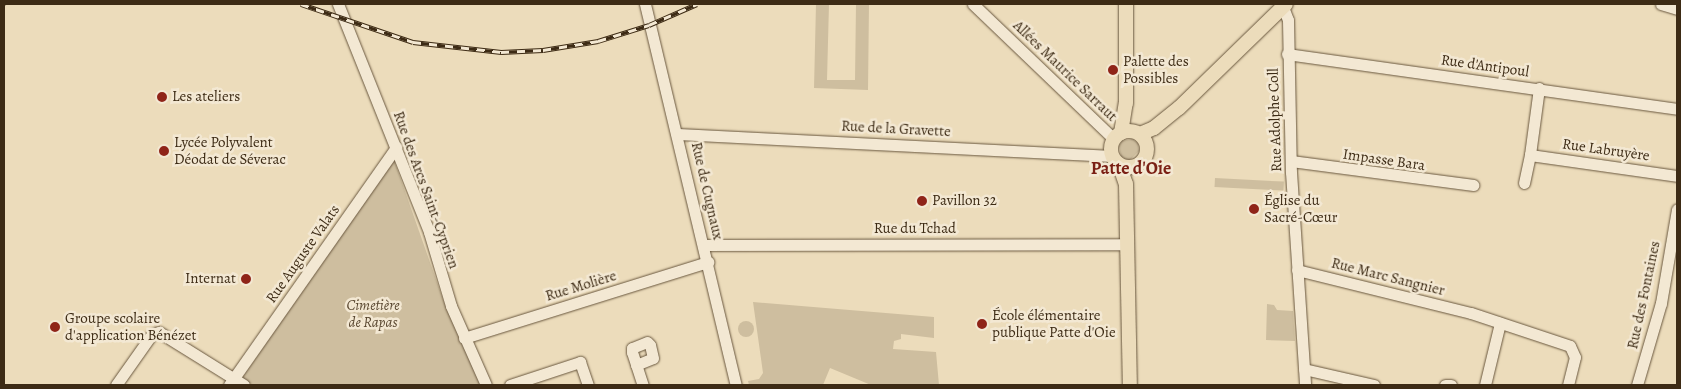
<!DOCTYPE html>
<meta charset="utf-8">
<style>
body{margin:0}
#map{position:relative;width:1681px;height:389px;overflow:hidden;background:#ecdcbb;font-family:Alegreya,serif}
div>[style]{position:absolute}
[style*='--x']{left:calc(var(--x)*1px);top:calc(var(--y)*1px);width:calc(var(--w)*1px);rotate:calc(var(--a)*1deg)}
.green>*{inset:0;background:#cebe9f;transform-origin:0 0}
.round{border-radius:50%}
.roads{filter:drop-shadow(0 0 1px #69573e) drop-shadow(0 0 1px #69573e)}
.minor>*{height:11px;margin:-5.5px;padding:0 5.5px;transform-origin:5.5px;border-radius:5.5px;background:#f3e8d3}
.major>*{height:14px;margin:-7px;padding:0 7px;transform-origin:7px;border-radius:7px;background:#ecdcbb}
.major>.ring{margin:-7px;padding:0;box-sizing:content-box;background:none;border:14px solid #ecdcbb;border-radius:50%}
.tram>*{height:1px;margin:-0.5px;padding:0 0.5px;transform-origin:0.5px;border-radius:0.5px;background:#3d2b15}
.rail>*{height:4.5px;margin-top:-2.25px;transform-origin:0;background:repeating-linear-gradient(90deg,#f3e8d3 0 8px,#3d2b15 0 16px);box-sizing:border-box;border-block:1px solid #3d2b15}
.dots>*{width:14px;height:14px;translate:-50% -50%;box-sizing:border-box;border:2px solid #f3e8d3;border-radius:50%}
span{translate:-50% -50%;white-space:nowrap;text-align:center;line-height:1.15;-webkit-text-stroke:5px #f3e8d3;paint-order:stroke}
.poi-label{font-size:15px;color:#3d2b15}
.left{translate:0 -50%;text-align:left}
.right{translate:-100% -50%;text-align:right}
.street-label{font-size:15px;color:#3d2b15}
.park-label{font-size:15px;color:#5a4831;font-style:italic}
.quarter-label{font-size:18px;color:#7a1f14;font-weight:700}
.frame{position:absolute;inset:0;border:5px solid #3d2b15;pointer-events:none}
</style>
<div id="map">
<div class="green">
<i style="clip-path:polygon(816px 4px,829px 4px,827px 80px,855px 80px,856px 4px,869px 4px,868px 90px,814px 88px)"></i>
<i style="clip-path:polygon(1132px 139px,1138px 143px,1139px 151px,1129px 161px,1121px 156px,1119px 146px,1122px 141px)"></i>
<i style="clip-path:polygon(394px 160px,444px 302px,481px 385px,253px 385px,242px 378px)"></i>
<i style="left:1215px;top:178px;width:69px;height:9px;rotate:3deg"></i>
<i style="clip-path:polygon(753px 302px,934px 317px,934px 338px,901px 334px,901px 339px,894px 341px,893px 349px,936px 352px,939px 385px,871px 385px,830px 368px,823px 385px,749px 385px,748px 381px,759px 379px,763px 373px)"></i>
<i style="clip-path:polygon(1267px 304px,1274px 305px,1277px 310px,1293px 311px,1295px 341px,1266px 340px)"></i>
<i class="round" style="left:738px;top:321px;width:16px;height:16px"></i>
</div>
<div class="roads">
<div class="minor">
<i style="--x:338;--y:4;--w:245;--a:68.2"></i>
<i style="--x:429;--y:232;--w:77;--a:73.4"></i>
<i style="--x:451;--y:306;--w:86;--a:66.1"></i>
<i style="--x:645;--y:4;--w:392;--a:76.6"></i>
<i style="--x:973;--y:4;--w:195;--a:43.8"></i>
<i style="--x:1661;--y:4;--w:17;--a:17"></i>
<i style="--x:1283;--y:7;--w:14;--a:69"></i>
<i style="--x:1288;--y:20;--w:152;--a:88.9"></i>
<i style="--x:1291;--y:172;--w:213;--a:86.2"></i>
<i style="--x:1287;--y:54;--w:394;--a:8"></i>
<i style="--x:1539;--y:88;--w:68;--a:97.7"></i>
<i style="--x:1530;--y:155;--w:148;--a:8.1"></i>
<i style="--x:678;--y:134;--w:435;--a:2.9"></i>
<i style="--x:1291;--y:161;--w:184;--a:7.5"></i>
<i style="--x:1524;--y:183;--w:29;--a:-78"></i>
<i style="--x:704;--y:245;--w:422;--a:-0.1"></i>
<i style="--x:1297;--y:270;--w:179;--a:13.9"></i>
<i style="--x:1471;--y:313;--w:104;--a:18.4"></i>
<i style="--x:1570;--y:346;--w:12;--a:66"></i>
<i style="--x:1575;--y:357;--w:29;--a:104"></i>
<i style="--x:464;--y:338;--w:256;--a:-17.3"></i>
<i style="--x:636;--y:365;--w:18;--a:-22"></i>
<i style="--x:653;--y:358;--w:13;--a:-103"></i>
<i style="--x:650;--y:345;--w:4;--a:-135"></i>
<i style="--x:647;--y:342;--w:16;--a:158"></i>
<i style="--x:632;--y:348;--w:4;--a:90"></i>
<i style="--x:632;--y:352;--w:35;--a:72"></i>
<i style="--x:1304;--y:369;--w:72;--a:12.9"></i>
<i style="--x:116;--y:385;--w:62;--a:-54.8"></i>
<i style="--x:152;--y:334;--w:7;--a:-16"></i>
<i style="--x:159;--y:332;--w:100;--a:31.9"></i>
<i style="--x:229;--y:385;--w:291;--a:-54.9"></i>
<i style="--x:510;--y:385;--w:74;--a:-18.2"></i>
<i style="--x:580;--y:362;--w:24;--a:71"></i>
<i style="--x:1445;--y:385;--w:6;--a:0"></i>
<i style="--x:1485;--y:385;--w:64;--a:-76.4"></i>
<i style="--x:1637;--y:385;--w:85;--a:-73.7"></i>
<i style="--x:1661;--y:303;--w:95;--a:-80.3"></i>
</div>
<div class="major">
<i class="ring" style="left:1111px;top:131px;width:22px;height:22px"></i>
<i style="--x:1121;--y:133;--w:30;--a:-81"></i>
<i style="--x:1126;--y:103;--w:99;--a:-90"></i>
<i style="--x:1140;--y:134;--w:15;--a:-23"></i>
<i style="--x:1154;--y:128;--w:32;--a:-39"></i>
<i style="--x:1179;--y:108;--w:149;--a:-44.2"></i>
<i style="--x:1119;--y:164;--w:21;--a:71"></i>
<i style="--x:1126;--y:184;--w:201;--a:88.9"></i>
</div>
</div>
<div class="tram">
<i style="--x:4;--y:5;--w:1;--a:-45"></i>
</div>
<div class="rail">
<i style="--x:301;--y:4;--w:118;--a:18.7"></i>
<i style="--x:413;--y:42;--w:89;--a:6.5"></i>
<i style="--x:501;--y:52;--w:42;--a:-2.7"></i>
<i style="--x:543;--y:50;--w:56;--a:-9.3"></i>
<i style="--x:598;--y:41;--w:53;--a:-17.4"></i>
<i style="--x:649;--y:25;--w:52;--a:-23.6"></i>
</div>
<div class="dots">
<i style="left:1113px;top:70px;background:#8f2418"></i>
<i style="left:162px;top:97px;background:#8f2418"></i>
<i style="left:164px;top:151px;background:#8f2418"></i>
<i style="left:922px;top:201px;background:#8f2418"></i>
<i style="left:1254px;top:209px;background:#8f2418"></i>
<i style="left:246px;top:279px;background:#8f2418"></i>
<i style="left:982px;top:324px;background:#8f2418"></i>
<i style="left:55px;top:327px;background:#8f2418"></i>
</div>
<div class="poi-label">
<span class="left" style="left:1123px;top:70px">Palette des<br>Possibles</span>
<span class="left" style="left:172px;top:97px">Les ateliers</span>
<span class="left" style="left:174px;top:151px">Lycée Polyvalent<br>Déodat de Séverac</span>
<span class="left" style="left:1264px;top:209px">Église du<br>Sacré-Cœur</span>
<span class="left" style="left:932px;top:201px">Pavillon 32</span>
<span class="right" style="left:236px;top:279px">Internat</span>
<span class="left" style="left:992px;top:324px">École élémentaire<br>publique Patte d'Oie</span>
<span class="left" style="left:65px;top:327px">Groupe scolaire<br>d'application Bénézet</span>
</div>
<div class="street-label">
<span style="left:1485px;top:66px;rotate:8deg">Rue d'Antipoul</span>
<span style="left:1065px;top:71px;rotate:44deg">Allées Maurice Sarraut</span>
<span style="left:1275px;top:120px;rotate:-92deg">Rue Adolphe Coll</span>
<span style="left:896px;top:129px;rotate:3deg">Rue de la Gravette</span>
<span style="left:1606px;top:150px;rotate:8deg">Rue Labruyère</span>
<span style="left:1384px;top:160px;rotate:8deg">Impasse Bara</span>
<span style="left:426px;top:190px;rotate:70deg">Rue des Arcs Saint-Cyprien</span>
<span style="left:707px;top:191px;rotate:77deg">Rue de Cugnaux</span>
<span style="left:915px;top:229px">Rue du Tchad</span>
<span style="left:303px;top:254px;rotate:-55deg">Rue Auguste Valats</span>
<span style="left:1388px;top:277px;rotate:14deg">Rue Marc Sangnier</span>
<span style="left:581px;top:286px;rotate:-17deg">Rue Molière</span>
<span style="left:1644px;top:295px;rotate:-78deg">Rue des Fontaines</span>
</div>
<div class="park-label">
<span style="left:373px;top:314px">Cimetière<br>de Rapas</span>
</div>
<div class="quarter-label">
<span style="left:1131px;top:168px">Patte d'Oie</span>
</div>
<div class="frame"></div>
</div>
